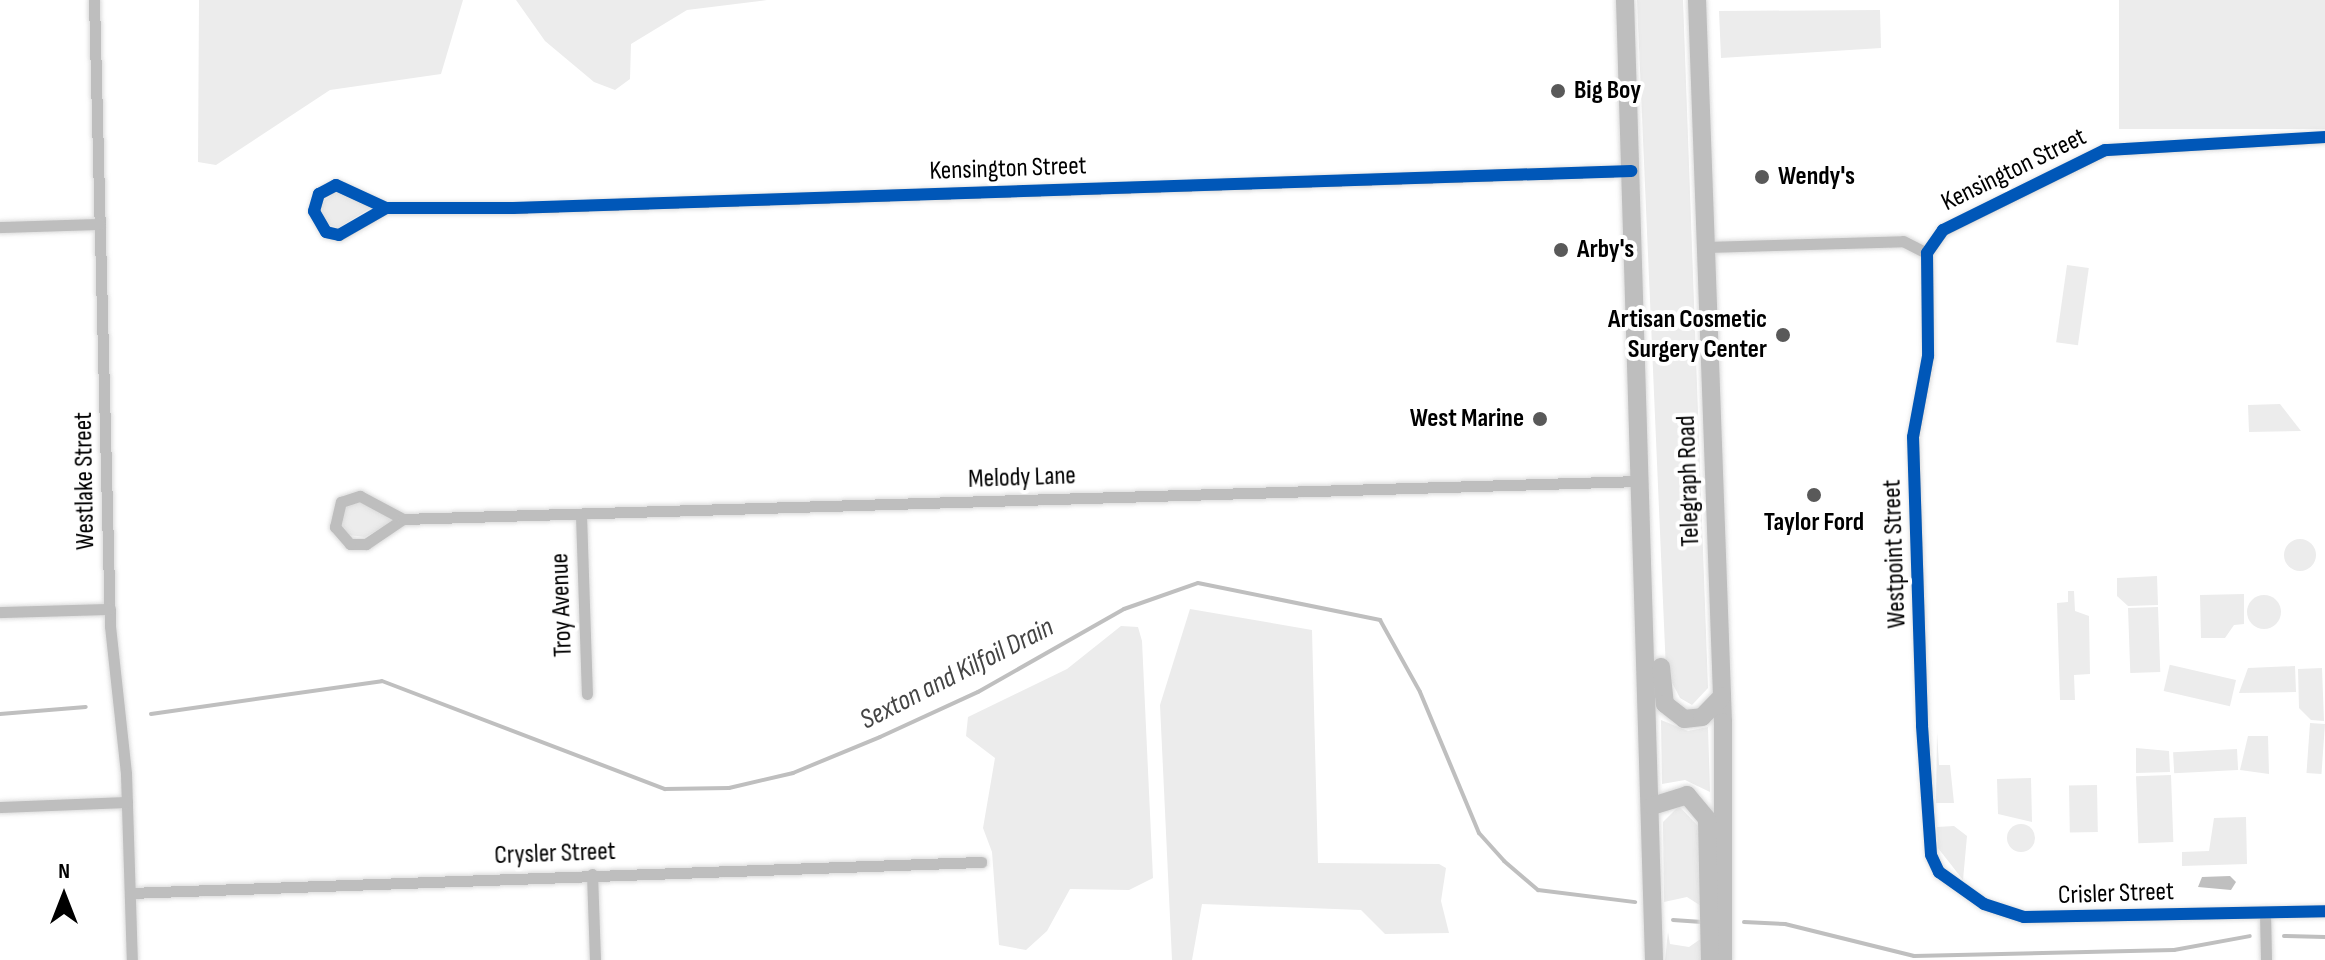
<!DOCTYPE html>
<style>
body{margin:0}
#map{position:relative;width:2325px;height:960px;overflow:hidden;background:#fff;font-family:"Sofia Sans Condensed",sans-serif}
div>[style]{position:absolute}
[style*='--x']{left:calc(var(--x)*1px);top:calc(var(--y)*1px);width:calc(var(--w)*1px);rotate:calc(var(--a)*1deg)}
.green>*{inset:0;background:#ececec;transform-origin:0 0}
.round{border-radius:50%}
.water>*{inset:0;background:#bfbfbf}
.stream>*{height:4px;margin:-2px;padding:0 2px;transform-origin:2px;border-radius:2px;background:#bfbfbf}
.roads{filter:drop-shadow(0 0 2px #dbdbdb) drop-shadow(0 0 2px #dbdbdb)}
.street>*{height:11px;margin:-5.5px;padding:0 5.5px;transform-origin:5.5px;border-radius:5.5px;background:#bebebe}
.primary>*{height:18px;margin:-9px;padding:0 9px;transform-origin:9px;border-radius:9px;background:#bebebe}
.cycleway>*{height:12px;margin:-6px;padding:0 6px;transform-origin:6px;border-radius:6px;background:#0057b8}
.dots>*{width:22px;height:22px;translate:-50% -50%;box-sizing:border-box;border:4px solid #fff;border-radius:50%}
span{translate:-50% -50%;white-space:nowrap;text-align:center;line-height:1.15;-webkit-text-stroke:8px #fff;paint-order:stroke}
.poi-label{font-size:26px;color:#000;font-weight:700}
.left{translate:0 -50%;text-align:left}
.right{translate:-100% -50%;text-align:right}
.street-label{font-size:26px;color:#000}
.water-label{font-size:28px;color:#444;font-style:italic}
.north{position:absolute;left:24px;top:856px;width:80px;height:80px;-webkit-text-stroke:6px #fff;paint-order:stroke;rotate:0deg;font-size:22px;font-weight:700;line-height:32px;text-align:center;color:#000}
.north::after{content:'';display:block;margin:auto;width:28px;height:36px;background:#000;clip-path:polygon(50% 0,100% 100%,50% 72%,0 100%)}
</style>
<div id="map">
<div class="green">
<i style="clip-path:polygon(199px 0,463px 0,441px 74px,330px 90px,216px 165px,198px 162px)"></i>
<i style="clip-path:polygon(516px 0,767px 0,687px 10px,631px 44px,630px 79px,615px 90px,594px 82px,545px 41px)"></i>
<i style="clip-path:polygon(1637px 0,1683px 0,1708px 688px,1692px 705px,1680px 698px,1666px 671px)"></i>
<i style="left:2119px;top:0;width:206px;height:129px"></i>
<i style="clip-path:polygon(1880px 10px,1881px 48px,1721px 58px,1719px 11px)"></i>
<i style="clip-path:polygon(338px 189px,371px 208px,338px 228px,324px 223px,319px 206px)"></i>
<i style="left:2067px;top:265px;width:22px;height:78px;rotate:8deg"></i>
<i style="clip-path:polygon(2280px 404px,2301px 431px,2249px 432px,2248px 405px)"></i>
<i style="clip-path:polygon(360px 501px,394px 518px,393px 522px,365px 537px,348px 535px,340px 523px,345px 508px)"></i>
<i class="round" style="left:2284px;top:539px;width:32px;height:32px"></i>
<i style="clip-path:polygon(2157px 576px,2158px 605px,2128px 606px,2117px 596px,2117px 578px)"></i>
<i style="clip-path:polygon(2068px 591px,2074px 591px,2075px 611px,2089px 616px,2090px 674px,2074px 675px,2075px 700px,2060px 700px,2057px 603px,2068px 602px)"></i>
<i style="clip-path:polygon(2244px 594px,2244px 624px,2234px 625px,2225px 638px,2201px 638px,2200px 595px)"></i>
<i class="round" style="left:2247px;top:595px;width:34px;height:34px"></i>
<i style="left:2158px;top:607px;width:65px;height:30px;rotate:88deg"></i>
<i style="clip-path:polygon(1190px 609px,1312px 630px,1318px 863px,1439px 864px,1446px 868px,1441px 901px,1449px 933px,1385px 934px,1361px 910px,1202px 904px,1192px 960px,1172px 960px,1160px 705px)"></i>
<i style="clip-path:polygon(1121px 626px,1138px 627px,1142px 641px,1153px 878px,1129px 890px,1070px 889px,1047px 931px,1026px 950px,999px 945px,992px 852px,983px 828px,995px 758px,966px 736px,968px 717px,1067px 669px)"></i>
<i style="clip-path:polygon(2295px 666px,2296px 692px,2239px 693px,2248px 668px)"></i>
<i style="clip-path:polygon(2322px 668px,2324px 721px,2311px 720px,2299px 708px,2298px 669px)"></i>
<i style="left:2236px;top:680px;width:27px;height:68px;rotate:103deg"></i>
<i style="clip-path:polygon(1661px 720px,1688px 731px,1708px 727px,1710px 792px,1685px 780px,1662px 784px)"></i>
<i style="left:2310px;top:723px;width:15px;height:50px;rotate:4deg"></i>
<i style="clip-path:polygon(1937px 732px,1939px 765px,1950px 765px,1954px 803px,1936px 803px)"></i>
<i style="clip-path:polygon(2248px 736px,2268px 736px,2269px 774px,2240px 770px)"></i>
<i style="clip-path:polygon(2136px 748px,2169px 751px,2170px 772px,2136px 773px)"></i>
<i style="left:2237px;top:749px;width:21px;height:64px;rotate:87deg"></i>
<i style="left:2171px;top:775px;width:67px;height:35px;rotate:88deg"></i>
<i style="clip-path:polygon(2031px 778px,2032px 822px,1998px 814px,1997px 779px)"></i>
<i style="left:2097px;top:785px;width:47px;height:28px;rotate:89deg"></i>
<i style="clip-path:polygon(1679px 806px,1699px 827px,1701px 906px,1687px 897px,1664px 902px,1663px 822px)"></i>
<i style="clip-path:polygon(2246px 817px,2247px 864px,2182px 866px,2182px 852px,2209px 851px,2214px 818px)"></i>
<i class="round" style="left:2007px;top:824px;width:28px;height:28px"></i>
<i style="clip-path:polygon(1954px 826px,1967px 836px,1963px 880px,1938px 848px,1937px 827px)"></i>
<i style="clip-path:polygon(1668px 932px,1670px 944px,1689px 947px,1702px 938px,1705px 960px,1665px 960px)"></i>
</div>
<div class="water">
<i style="clip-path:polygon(2230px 876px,2236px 882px,2231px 890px,2198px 887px,2202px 877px)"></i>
</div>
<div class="stream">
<i style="--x:0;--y:714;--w:86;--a:-4.7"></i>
<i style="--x:151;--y:714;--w:233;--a:-8.1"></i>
<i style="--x:382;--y:681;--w:303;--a:20.9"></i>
<i style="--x:665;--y:789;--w:64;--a:-0.9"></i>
<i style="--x:729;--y:788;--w:66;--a:-13.2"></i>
<i style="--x:793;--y:773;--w:94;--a:-22.5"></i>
<i style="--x:880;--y:737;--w:108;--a:-24.7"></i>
<i style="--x:978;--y:692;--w:168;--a:-29.6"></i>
<i style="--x:1124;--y:609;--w:78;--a:-19.4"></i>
<i style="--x:1198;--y:583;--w:186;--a:11.5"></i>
<i style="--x:1380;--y:620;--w:82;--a:60.9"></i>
<i style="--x:1420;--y:692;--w:153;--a:67.3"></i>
<i style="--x:1479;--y:833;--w:38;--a:48"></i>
<i style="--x:1504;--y:861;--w:45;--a:40.5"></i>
<i style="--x:1538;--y:890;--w:98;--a:7.1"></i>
<i style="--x:1673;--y:920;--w:29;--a:4"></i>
<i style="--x:1744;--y:922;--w:41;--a:2.8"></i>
<i style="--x:1785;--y:924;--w:133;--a:13.9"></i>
<i style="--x:1914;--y:956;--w:260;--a:-1.3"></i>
<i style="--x:2174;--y:950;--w:77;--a:-10.4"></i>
<i style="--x:2284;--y:936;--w:41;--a:1.4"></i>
</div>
<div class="roads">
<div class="street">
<i style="--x:94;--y:0;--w:626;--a:88.54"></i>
<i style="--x:110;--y:626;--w:149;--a:83.8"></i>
<i style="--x:126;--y:774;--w:186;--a:88.2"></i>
<i style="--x:2325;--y:137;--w:220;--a:176.6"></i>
<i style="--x:2105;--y:150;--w:181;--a:153.7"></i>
<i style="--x:1943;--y:230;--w:28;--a:125"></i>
<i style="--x:1927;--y:253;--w:103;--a:89.4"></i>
<i style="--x:1928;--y:356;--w:82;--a:100.5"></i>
<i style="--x:1913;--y:437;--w:289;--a:88.2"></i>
<i style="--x:1922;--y:726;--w:129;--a:86"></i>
<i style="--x:1931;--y:855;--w:19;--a:65"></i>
<i style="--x:1939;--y:872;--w:55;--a:35.4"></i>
<i style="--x:1984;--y:904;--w:42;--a:18"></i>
<i style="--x:2024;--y:917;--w:301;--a:-1.1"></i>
<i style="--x:386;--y:208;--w:54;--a:150.1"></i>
<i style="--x:339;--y:235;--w:13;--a:-167"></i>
<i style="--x:326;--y:232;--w:24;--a:-120"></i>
<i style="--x:314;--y:211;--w:18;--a:-74"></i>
<i style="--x:319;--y:194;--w:19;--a:-28"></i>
<i style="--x:336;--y:185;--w:55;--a:24.7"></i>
<i style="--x:386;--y:208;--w:127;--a:0"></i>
<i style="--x:513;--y:208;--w:1119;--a:-1.9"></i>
<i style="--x:0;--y:227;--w:100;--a:-1.7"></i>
<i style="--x:1706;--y:247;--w:197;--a:-1.7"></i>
<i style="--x:1903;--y:241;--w:27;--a:27"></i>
<i style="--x:581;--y:515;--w:179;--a:88.1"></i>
<i style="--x:403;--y:519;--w:45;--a:146"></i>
<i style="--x:366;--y:544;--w:16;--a:180"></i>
<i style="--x:350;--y:544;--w:23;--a:-131"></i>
<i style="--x:335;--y:527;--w:26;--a:-77"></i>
<i style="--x:341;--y:502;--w:20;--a:-18"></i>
<i style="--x:360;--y:496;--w:49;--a:28.1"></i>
<i style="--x:403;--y:519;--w:1240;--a:-1.76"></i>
<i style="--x:0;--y:612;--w:110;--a:-1.6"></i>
<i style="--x:0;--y:807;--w:127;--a:-2.3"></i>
<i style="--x:592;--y:874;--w:86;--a:88"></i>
<i style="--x:130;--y:893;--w:852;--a:-2.09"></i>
<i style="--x:2265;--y:912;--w:48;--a:88.8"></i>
</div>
<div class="primary">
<i style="--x:1625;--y:0;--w:960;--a:88.27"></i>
<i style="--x:1697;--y:0;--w:722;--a:87.94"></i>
<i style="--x:1723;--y:722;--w:238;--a:90"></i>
<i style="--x:1661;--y:667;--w:37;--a:84"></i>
<i style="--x:1665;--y:704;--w:24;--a:38"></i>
<i style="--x:1684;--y:719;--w:18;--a:-6"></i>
<i style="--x:1702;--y:717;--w:29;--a:-46"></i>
<i style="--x:1652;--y:806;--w:37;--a:-17"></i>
<i style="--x:1687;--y:795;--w:31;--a:50"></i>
<i style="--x:1707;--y:819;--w:141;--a:88.8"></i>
</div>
</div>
<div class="cycleway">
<i style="--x:2325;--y:137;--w:220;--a:176.6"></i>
<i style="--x:2105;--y:150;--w:181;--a:153.7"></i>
<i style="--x:1943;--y:230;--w:28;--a:125"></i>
<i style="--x:1927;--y:253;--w:103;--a:89.4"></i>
<i style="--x:1928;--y:356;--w:82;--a:100.5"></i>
<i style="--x:1913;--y:437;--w:289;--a:88.2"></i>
<i style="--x:1922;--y:726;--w:129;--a:86"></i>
<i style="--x:1931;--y:855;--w:19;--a:65"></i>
<i style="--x:1939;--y:872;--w:55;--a:35.4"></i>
<i style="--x:1984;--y:904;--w:42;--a:18"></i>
<i style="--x:2024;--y:917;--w:301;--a:-1.1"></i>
<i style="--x:386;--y:208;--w:54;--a:150.1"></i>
<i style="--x:339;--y:235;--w:13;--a:-167"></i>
<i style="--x:326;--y:232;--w:24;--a:-120"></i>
<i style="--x:314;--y:211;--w:18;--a:-74"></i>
<i style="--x:319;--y:194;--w:19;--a:-28"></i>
<i style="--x:336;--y:185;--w:55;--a:24.7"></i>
<i style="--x:386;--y:208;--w:127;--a:0"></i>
<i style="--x:513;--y:208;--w:1119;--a:-1.9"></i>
</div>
<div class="dots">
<i style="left:1558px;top:91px;background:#595959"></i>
<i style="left:1762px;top:177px;background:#595959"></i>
<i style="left:1561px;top:250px;background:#595959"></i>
<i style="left:1783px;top:335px;background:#595959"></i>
<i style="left:1540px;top:419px;background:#595959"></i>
<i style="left:1814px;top:495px;background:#595959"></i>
</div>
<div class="poi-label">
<span class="left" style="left:1574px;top:91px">Big Boy</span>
<span class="left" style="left:1778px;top:177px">Wendy's</span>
<span class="left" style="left:1577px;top:250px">Arby's</span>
<span class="right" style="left:1767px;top:335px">Artisan Cosmetic<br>Surgery Center</span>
<span class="right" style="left:1524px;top:419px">West Marine</span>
<span style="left:1814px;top:523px">Taylor Ford</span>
</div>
<div class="street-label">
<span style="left:1008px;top:169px;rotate:-2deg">Kensington Street</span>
<span style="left:2014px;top:170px;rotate:-26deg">Kensington Street</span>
<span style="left:1022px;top:478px;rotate:-2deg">Melody Lane</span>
<span style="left:85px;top:481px;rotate:-91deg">Westlake Street</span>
<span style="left:1689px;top:481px;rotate:-92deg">Telegraph Road</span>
<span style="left:1895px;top:554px;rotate:-92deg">Westpoint Street</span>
<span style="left:562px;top:605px;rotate:-92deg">Troy Avenue</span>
<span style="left:555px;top:854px;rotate:-2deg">Crysler Street</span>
<span style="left:2116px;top:894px;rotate:-2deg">Crisler Street</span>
</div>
<div class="water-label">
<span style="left:957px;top:674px;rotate:-27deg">Sexton and Kilfoil Drain</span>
</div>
<div class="north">N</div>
</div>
